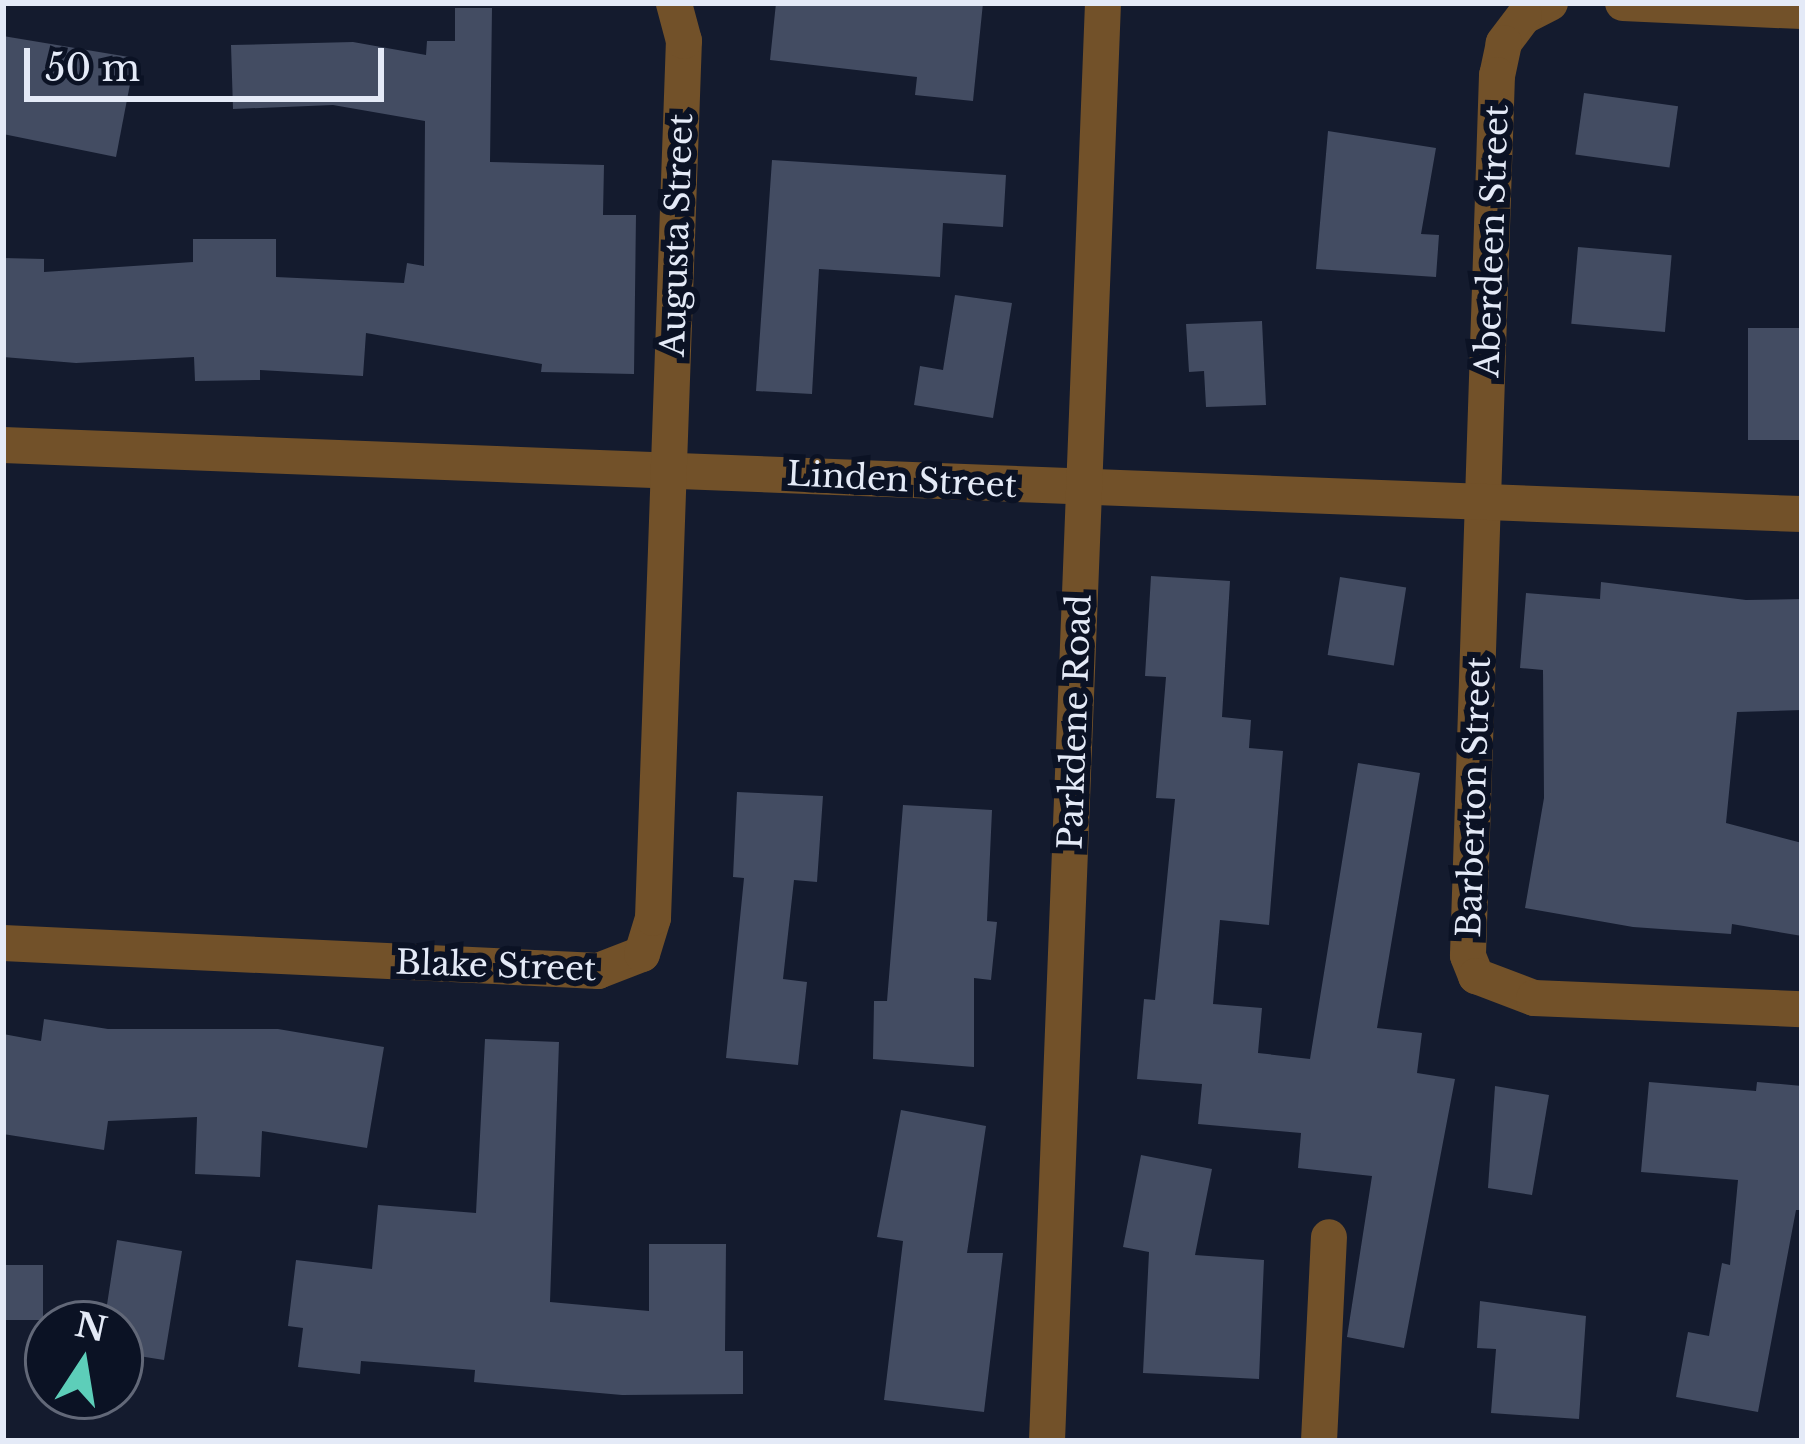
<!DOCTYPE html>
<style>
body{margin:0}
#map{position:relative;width:1805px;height:1444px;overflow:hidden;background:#141b2e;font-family:"Libre Baskerville",serif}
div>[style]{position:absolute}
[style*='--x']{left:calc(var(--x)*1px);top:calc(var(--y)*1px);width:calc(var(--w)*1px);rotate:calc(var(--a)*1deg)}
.building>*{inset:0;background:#434c62;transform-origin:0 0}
.minor>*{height:36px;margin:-18px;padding:0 18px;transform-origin:18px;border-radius:18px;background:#725129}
span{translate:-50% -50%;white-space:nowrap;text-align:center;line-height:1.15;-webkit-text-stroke:12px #0b1224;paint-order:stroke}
.street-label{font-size:33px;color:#e4eaf7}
.frame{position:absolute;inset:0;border:6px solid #e4eaf7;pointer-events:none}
.north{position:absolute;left:24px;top:1300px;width:120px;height:120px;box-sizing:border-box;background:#0b1224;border:3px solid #626878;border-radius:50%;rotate:12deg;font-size:33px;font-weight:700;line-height:48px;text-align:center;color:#e4eaf7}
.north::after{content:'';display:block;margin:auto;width:42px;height:54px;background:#5dceb9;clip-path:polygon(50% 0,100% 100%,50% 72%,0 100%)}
.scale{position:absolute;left:24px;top:48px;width:360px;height:54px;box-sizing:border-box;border:6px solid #e4eaf7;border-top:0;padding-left:15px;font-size:36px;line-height:42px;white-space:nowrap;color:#e4eaf7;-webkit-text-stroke:9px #0b1224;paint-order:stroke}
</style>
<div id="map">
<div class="building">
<i style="clip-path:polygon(776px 3px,983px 3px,973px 101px,915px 95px,917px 77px,770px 60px)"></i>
<i style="clip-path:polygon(455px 8px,492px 8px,490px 162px,604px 165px,603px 215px,636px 215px,634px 374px,541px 372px,542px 364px,366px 333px,363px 376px,260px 370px,260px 380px,195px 381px,194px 357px,76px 363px,3px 357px,3px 258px,44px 259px,44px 272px,193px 262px,193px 239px,276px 239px,276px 277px,404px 283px,407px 263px,424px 266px,425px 121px,333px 105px,233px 109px,231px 45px,353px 42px,426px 55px,427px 41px,455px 41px)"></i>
<i style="clip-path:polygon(3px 36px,135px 58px,116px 157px,3px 134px)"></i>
<i style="left:1584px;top:93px;width:95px;height:62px;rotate:8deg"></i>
<i style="clip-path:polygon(1328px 131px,1436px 148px,1421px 234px,1439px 235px,1436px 277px,1316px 269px)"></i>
<i style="clip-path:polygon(772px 160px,1006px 175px,1003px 227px,943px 223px,940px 277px,819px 269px,812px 394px,756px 391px)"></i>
<i style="left:1578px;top:247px;width:94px;height:77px;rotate:5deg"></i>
<i style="clip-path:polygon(955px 295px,1012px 303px,993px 418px,914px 405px,920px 366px,943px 370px)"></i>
<i style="clip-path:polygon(1262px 321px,1266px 405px,1206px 407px,1204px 371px,1189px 372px,1186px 324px)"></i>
<i style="left:1748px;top:328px;width:54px;height:112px"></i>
<i style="clip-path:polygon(1151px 576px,1230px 581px,1222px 717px,1251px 720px,1249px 748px,1283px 751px,1269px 925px,1220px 920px,1213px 1004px,1262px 1008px,1258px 1053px,1310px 1059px,1358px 763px,1420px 773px,1377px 1028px,1422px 1033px,1417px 1073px,1455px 1079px,1404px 1348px,1347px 1337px,1372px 1176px,1298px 1168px,1301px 1133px,1198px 1124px,1202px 1084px,1137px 1079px,1144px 999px,1155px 1000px,1175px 799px,1156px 798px,1166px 677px,1145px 676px)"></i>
<i style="left:1340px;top:577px;width:67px;height:79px;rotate:9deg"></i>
<i style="clip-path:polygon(1601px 582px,1746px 600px,1802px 599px,1802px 710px,1737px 712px,1726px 823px,1802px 843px,1802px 936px,1732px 924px,1731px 934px,1633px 927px,1525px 908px,1544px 798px,1543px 670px,1520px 668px,1526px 593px,1600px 599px)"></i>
<i style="clip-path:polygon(737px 792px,823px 796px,817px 882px,794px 880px,783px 979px,807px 982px,798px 1065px,726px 1058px,744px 878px,733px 877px)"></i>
<i style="clip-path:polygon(903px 805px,992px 810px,987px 921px,997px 922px,991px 980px,974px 978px,974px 1067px,873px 1059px,874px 1001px,887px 1001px)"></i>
<i style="clip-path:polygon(44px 1019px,108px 1029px,278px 1029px,384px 1047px,367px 1148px,262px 1131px,260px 1177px,195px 1174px,197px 1117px,108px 1121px,104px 1150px,3px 1134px,3px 1034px,41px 1041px)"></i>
<i style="clip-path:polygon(485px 1039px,559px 1042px,550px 1302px,649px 1311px,649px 1244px,726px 1244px,725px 1351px,743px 1351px,743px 1394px,622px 1395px,474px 1382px,475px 1370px,361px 1361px,360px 1374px,298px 1367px,303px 1328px,288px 1326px,296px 1260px,372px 1269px,378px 1205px,476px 1213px)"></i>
<i style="clip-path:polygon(1649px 1082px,1756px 1091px,1757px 1082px,1802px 1086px,1802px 1210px,1796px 1210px,1758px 1412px,1676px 1397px,1688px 1332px,1709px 1336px,1722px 1263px,1730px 1265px,1738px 1180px,1641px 1172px)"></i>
<i style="clip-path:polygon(1495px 1086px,1549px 1095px,1532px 1195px,1488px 1188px)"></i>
<i style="clip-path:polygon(901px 1110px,986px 1126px,967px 1253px,1003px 1253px,984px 1412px,884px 1400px,903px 1241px,877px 1237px)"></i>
<i style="clip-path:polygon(1141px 1155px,1212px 1169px,1195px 1255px,1264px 1260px,1259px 1379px,1143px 1373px,1149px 1252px,1123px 1247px)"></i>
<i style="clip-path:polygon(117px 1240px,182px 1251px,164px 1360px,120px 1353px,120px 1324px,104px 1324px)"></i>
<i style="left:3px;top:1265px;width:40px;height:55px"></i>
<i style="clip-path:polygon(1480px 1301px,1586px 1316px,1579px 1419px,1491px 1413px,1496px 1349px,1477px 1348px)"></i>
</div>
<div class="minor">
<i style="--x:1550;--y:3;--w:29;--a:153"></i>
<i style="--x:1524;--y:16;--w:34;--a:127"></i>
<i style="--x:1504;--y:43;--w:33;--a:102"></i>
<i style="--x:1497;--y:75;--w:881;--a:91.89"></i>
<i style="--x:1468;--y:956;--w:22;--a:68"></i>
<i style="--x:1476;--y:976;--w:62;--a:20.8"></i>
<i style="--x:1534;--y:998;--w:268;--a:2.4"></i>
<i style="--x:1623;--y:3;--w:179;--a:2.6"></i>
<i style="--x:3;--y:445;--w:1800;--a:2.2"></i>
<i style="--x:3;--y:943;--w:596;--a:2.69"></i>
<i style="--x:598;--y:971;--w:47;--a:-21.1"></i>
<i style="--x:642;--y:954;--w:38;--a:-73"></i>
<i style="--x:653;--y:918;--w:878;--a:-87.98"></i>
<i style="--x:684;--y:41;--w:39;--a:-105"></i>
<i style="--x:1047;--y:1441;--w:1439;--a:-87.77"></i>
<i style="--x:1319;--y:1441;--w:204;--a:-87.2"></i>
</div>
<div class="street-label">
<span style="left:677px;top:235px;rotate:-88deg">Augusta Street</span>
<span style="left:1492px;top:241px;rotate:-88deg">Aberdeen Street</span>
<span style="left:902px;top:480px;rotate:3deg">Linden Street</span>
<span style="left:1075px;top:722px;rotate:-88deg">Parkdene Road</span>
<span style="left:1474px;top:797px;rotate:-88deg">Barberton Street</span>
<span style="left:496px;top:966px;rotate:2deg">Blake Street</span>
</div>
<div class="frame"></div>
<div class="north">N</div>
<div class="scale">50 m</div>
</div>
